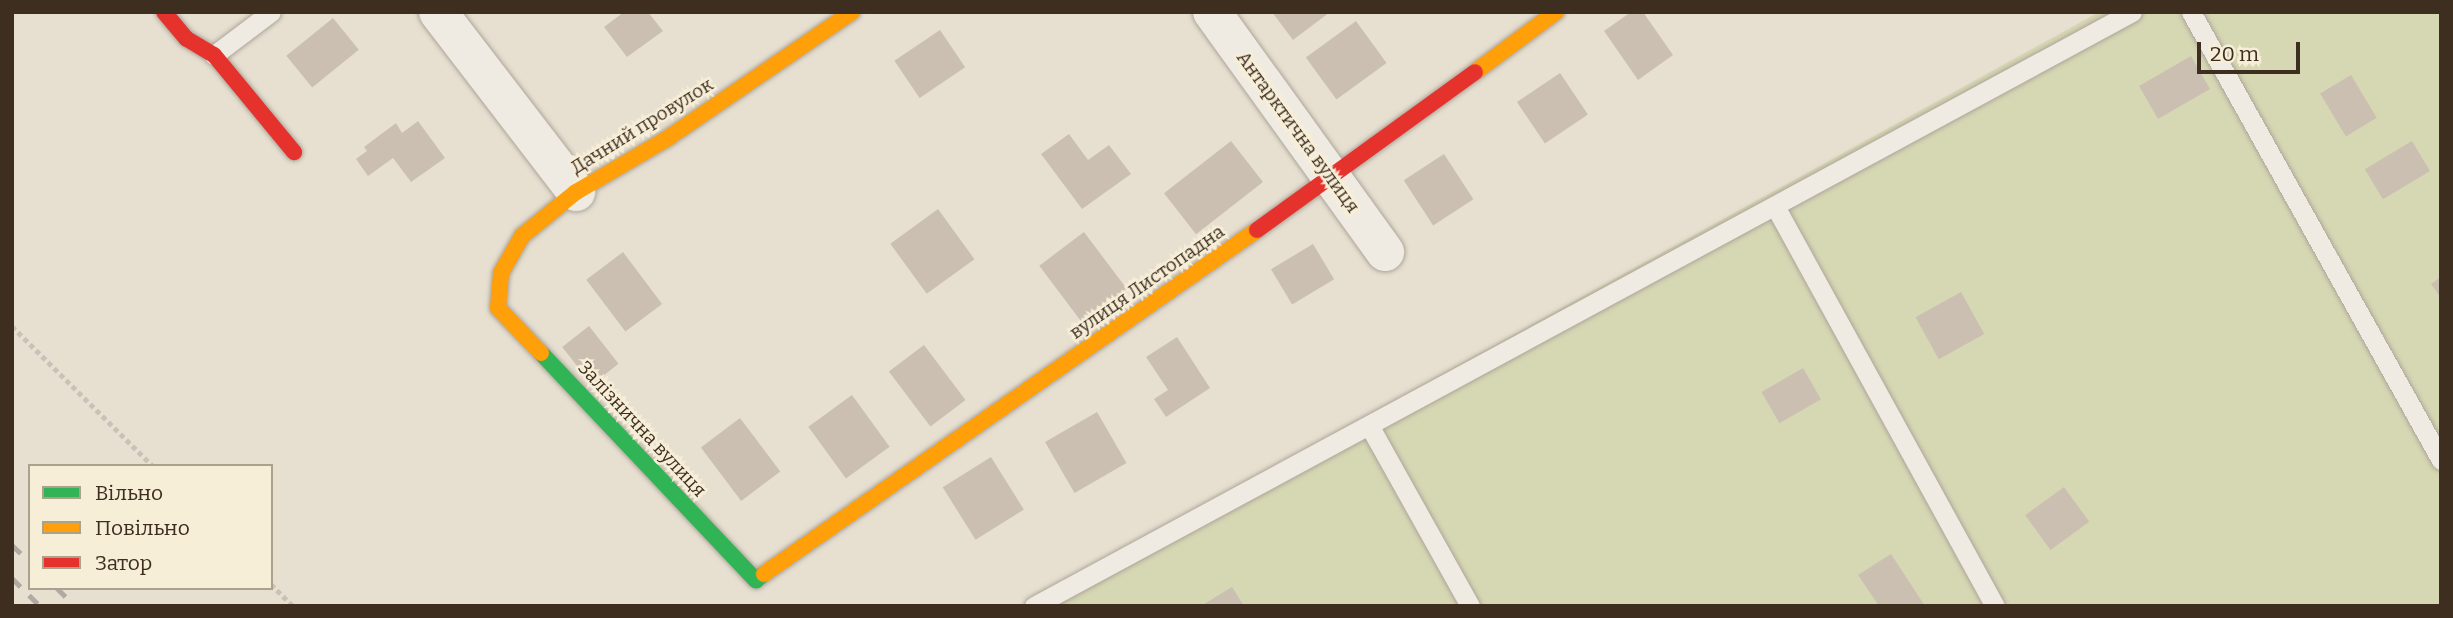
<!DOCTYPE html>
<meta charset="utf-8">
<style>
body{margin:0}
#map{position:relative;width:2453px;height:618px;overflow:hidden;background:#e7e0d1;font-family:Bitter,serif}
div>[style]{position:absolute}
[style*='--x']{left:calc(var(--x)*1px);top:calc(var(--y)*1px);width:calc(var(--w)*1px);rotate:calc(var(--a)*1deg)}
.green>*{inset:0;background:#d6d7b3}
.building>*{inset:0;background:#cbbfb2;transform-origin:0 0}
.path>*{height:4.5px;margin-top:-2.25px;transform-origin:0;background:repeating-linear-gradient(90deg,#c8c2b9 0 5px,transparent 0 8.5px)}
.roads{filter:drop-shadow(0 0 2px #ada599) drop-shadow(0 0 2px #ada599)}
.lane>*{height:19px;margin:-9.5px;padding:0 9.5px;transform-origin:9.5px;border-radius:9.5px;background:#efebe3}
.street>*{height:38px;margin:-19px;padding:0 19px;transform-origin:19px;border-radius:19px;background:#efebe3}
.fast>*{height:16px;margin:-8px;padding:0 8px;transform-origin:8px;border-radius:8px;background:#30b455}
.slow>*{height:16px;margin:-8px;padding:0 8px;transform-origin:8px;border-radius:8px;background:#ff9f0a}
.jam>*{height:16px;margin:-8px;padding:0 8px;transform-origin:8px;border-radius:8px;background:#e5322d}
.rail>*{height:5px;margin-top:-2.5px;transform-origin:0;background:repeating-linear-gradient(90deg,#afaaa2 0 12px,transparent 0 24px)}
span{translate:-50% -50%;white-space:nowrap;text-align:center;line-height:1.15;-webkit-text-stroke:5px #f7eed8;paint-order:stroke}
.street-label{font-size:19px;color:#3d2e20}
.frame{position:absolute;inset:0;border:14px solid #3d2e20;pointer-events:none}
.legend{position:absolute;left:28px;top:464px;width:245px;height:126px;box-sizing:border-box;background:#f7eed8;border:2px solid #ada18e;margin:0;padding:9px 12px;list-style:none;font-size:21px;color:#3d2e20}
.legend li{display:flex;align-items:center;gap:14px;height:35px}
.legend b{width:35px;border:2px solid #ada18e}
.scale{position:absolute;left:2197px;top:42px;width:103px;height:32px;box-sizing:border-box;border:4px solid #3d2e20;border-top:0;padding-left:9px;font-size:21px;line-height:24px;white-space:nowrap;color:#3d2e20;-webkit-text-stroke:5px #f7eed8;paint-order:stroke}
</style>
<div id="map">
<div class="green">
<i style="clip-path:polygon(2099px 12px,2441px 12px,2441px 606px,1021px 606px)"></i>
</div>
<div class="building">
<i style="clip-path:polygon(624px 12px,648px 12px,663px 31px,627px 57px,604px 27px)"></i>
<i style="clip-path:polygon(1272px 12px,1330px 12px,1293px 40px)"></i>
<i style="clip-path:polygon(1631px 12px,1643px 12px,1673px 55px,1638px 80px,1604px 31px)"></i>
<i style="left:333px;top:18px;width:41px;height:60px;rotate:51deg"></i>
<i style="left:1356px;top:21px;width:52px;height:62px;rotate:54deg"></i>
<i style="left:940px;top:30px;width:45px;height:55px;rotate:56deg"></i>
<i style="left:2191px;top:56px;width:38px;height:60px;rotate:60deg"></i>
<i style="left:1560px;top:73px;width:50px;height:52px;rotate:56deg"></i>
<i style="left:2351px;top:75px;width:50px;height:36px;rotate:59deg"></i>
<i style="clip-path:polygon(418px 121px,445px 158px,411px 182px,393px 158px,368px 176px,356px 159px,367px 151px,364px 147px,396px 123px,402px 133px)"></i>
<i style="clip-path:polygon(1069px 134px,1088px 160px,1109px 145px,1131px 174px,1082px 209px,1041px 154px)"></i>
<i style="left:1231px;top:141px;width:52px;height:85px;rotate:52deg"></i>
<i style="left:2412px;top:141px;width:35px;height:55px;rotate:59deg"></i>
<i style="left:1444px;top:154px;width:54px;height:48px;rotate:57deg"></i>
<i style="left:938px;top:209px;width:62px;height:59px;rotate:54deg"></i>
<i style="left:1084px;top:232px;width:71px;height:56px;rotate:53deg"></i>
<i style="left:1313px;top:244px;width:41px;height:49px;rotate:59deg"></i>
<i style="left:623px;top:252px;width:65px;height:46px;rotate:53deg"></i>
<i style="clip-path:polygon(2441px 277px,2441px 298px,2431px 284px)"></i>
<i style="left:1961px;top:292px;width:48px;height:52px;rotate:61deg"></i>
<i style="left:589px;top:326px;width:48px;height:34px;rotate:52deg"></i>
<i style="clip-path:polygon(1177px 337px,1210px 388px,1166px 417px,1154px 399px,1168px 390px,1146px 357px)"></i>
<i style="left:924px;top:345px;width:69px;height:44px;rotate:53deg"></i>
<i style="left:1803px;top:368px;width:36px;height:48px;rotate:60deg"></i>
<i style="left:852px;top:395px;width:64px;height:54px;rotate:54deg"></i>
<i style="left:1097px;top:412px;width:59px;height:60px;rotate:60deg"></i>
<i style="left:740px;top:418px;width:67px;height:49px;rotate:53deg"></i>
<i style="left:991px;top:457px;width:62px;height:57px;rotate:58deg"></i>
<i style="left:2064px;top:487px;width:43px;height:48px;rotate:54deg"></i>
<i style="clip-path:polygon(1891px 554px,1925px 606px,1879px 606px,1858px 575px)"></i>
<i style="clip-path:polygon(1232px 587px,1244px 606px,1201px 606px)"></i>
</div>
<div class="path">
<i style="--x:12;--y:326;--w:199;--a:44.8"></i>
<i style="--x:271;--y:584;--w:31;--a:45"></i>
</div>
<div class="roads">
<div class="lane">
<i style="--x:2191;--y:12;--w:513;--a:60.84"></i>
<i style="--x:214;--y:55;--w:71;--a:-37"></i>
<i style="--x:1776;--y:208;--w:454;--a:61.2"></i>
<i style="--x:1370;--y:427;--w:205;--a:60.8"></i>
<i style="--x:1034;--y:606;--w:1248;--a:-28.41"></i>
</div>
<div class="street">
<i style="--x:438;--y:12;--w:227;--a:52.5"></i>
<i style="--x:1212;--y:12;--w:296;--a:54.2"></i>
</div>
<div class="fast">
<i style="--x:541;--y:353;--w:313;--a:46.6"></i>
<i style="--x:756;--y:580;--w:10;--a:-37"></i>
</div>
<div class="slow">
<i style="--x:1475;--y:72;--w:101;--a:-36.5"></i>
<i style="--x:541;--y:353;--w:62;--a:-133.7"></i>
<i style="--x:498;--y:308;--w:35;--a:-85"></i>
<i style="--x:501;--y:273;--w:43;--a:-60.4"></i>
<i style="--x:522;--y:236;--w:70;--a:-39.2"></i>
<i style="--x:576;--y:192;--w:107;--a:-30.4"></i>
<i style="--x:668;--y:138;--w:223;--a:-34.4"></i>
<i style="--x:764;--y:574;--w:601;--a:-34.91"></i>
</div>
<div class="jam">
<i style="--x:164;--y:12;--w:35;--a:50"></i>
<i style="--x:187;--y:39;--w:31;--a:31"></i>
<i style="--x:214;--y:55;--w:126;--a:50.5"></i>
<i style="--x:1257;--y:230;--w:269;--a:-35.9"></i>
</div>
</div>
<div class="rail">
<i style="--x:12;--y:545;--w:25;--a:43"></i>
<i style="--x:12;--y:578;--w:40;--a:45"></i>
<i style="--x:57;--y:588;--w:25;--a:45"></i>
</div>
<div class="street-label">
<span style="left:642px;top:126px;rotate:-32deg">Дачний провулок</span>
<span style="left:1298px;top:132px;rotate:54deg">Антарктична вулиця</span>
<span style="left:1147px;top:282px;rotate:-35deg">вулиця Листопадна</span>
<span style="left:642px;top:429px;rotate:47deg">Залізнична вулиця</span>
</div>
<div class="frame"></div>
<ul class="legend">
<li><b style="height:9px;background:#30b455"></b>Вільно</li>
<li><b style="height:9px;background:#ff9f0a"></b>Повільно</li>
<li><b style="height:9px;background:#e5322d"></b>Затор</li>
</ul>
<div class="scale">20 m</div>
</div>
